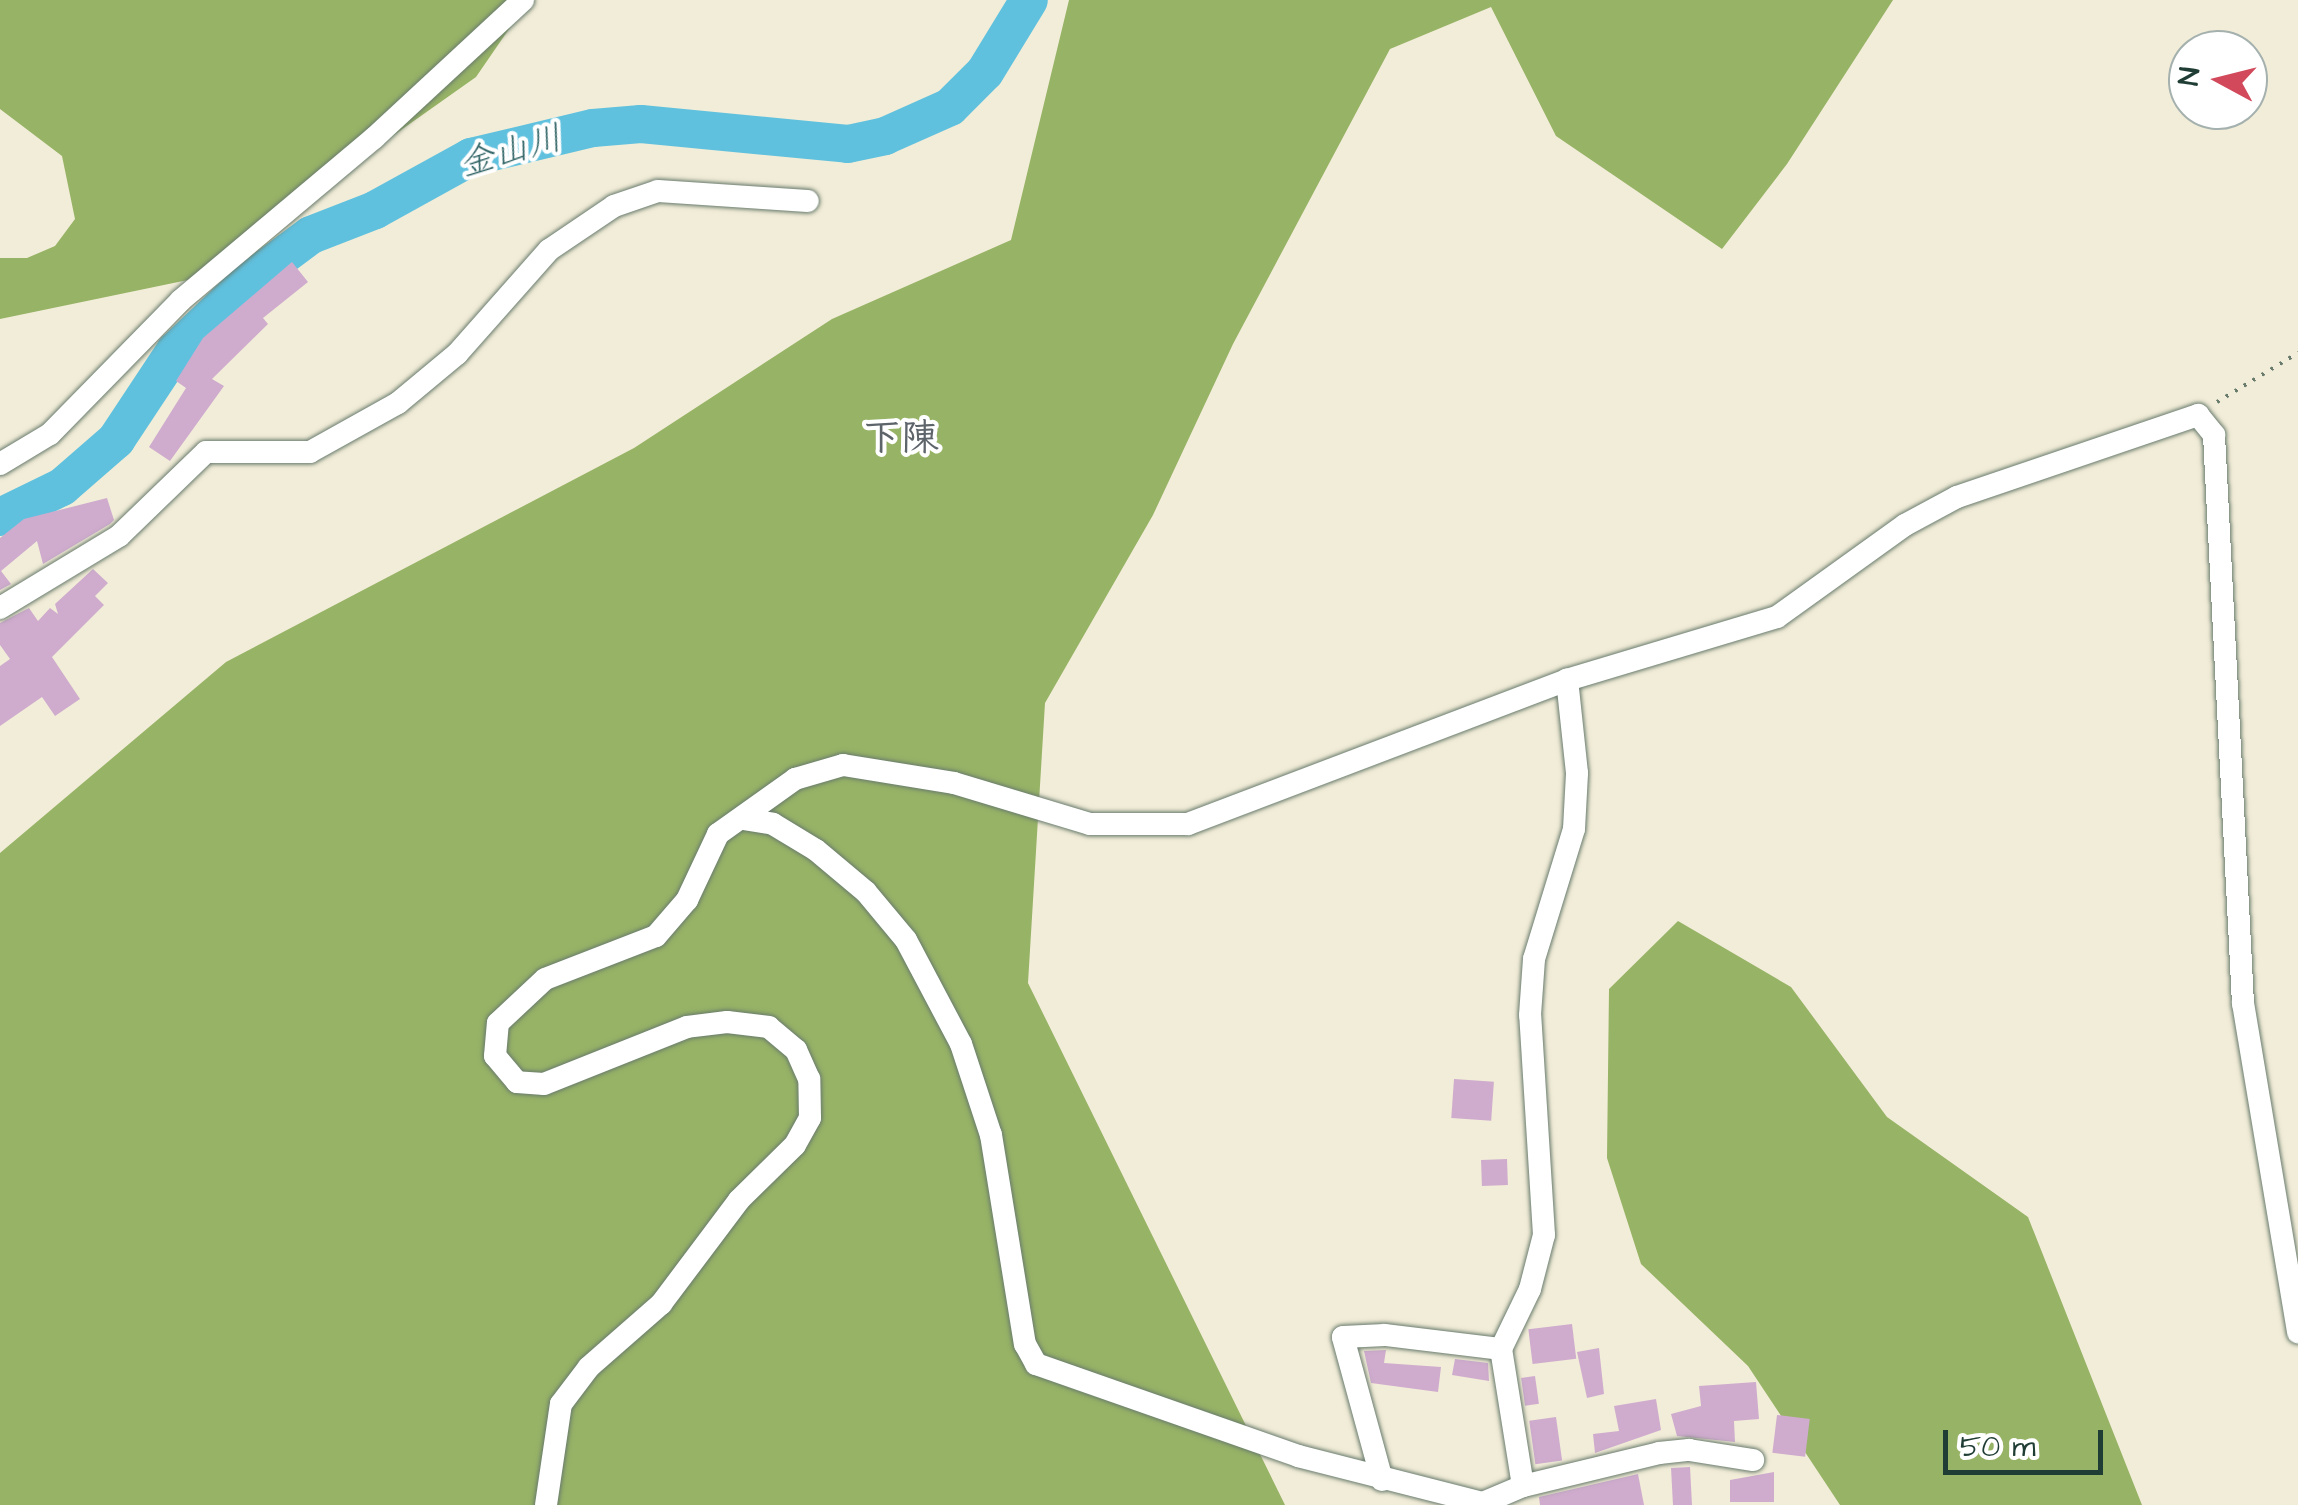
<!DOCTYPE html>
<meta charset="utf-8">
<style>
body{margin:0}
#map{position:relative;width:2298px;height:1505px;overflow:hidden;background:#f2edd8;font-family:"Architects Daughter","Klee One",sans-serif}
div>[style]{position:absolute}
[style*='--x']{left:calc(var(--x)*1px);top:calc(var(--y)*1px);width:calc(var(--w)*1px);rotate:calc(var(--a)*1deg)}
.forest>*{inset:0;background:#97b366}
.river>*{height:38px;margin:-19px;padding:0 19px;transform-origin:19px;border-radius:19px;background:#60c1de}
.building>*{inset:0;background:#cfacce;transform-origin:0 0}
.path>*{height:4px;margin-top:-2px;transform-origin:0;background:repeating-linear-gradient(90deg,#697b6d 0 2.5px,transparent 0 10.5px)}
.roads{filter:drop-shadow(0 0 2px #697b6d) drop-shadow(0 0 2px #697b6d)}
.street>*{height:22px;margin:-11px;padding:0 11px;transform-origin:11px;border-radius:11px;background:#fff}
span{translate:-50% -50%;white-space:nowrap;text-align:center;line-height:1.15;-webkit-text-stroke:8px #fff;paint-order:stroke}
.water-label{font-size:35px;color:#326567;font-style:italic}
.quarter-label{font-size:38px;color:#5d646a;font-weight:700}
.north{position:absolute;left:2168px;top:30px;width:100px;height:100px;box-sizing:border-box;background:#fff;border:2px solid #a5b1ae;border-radius:50%;rotate:277deg;font-size:28px;font-weight:700;line-height:40px;text-align:center;color:#1f3d34}
.north::after{content:'';display:block;margin:auto;width:35px;height:45px;background:#d1495b;clip-path:polygon(50% 0,100% 100%,50% 72%,0 100%)}
.scale{position:absolute;left:1943px;top:1430px;width:160px;height:45px;box-sizing:border-box;border:5px solid #1f3d34;border-top:0;padding-left:12px;font-size:30px;line-height:35px;white-space:nowrap;color:#1f3d34;-webkit-text-stroke:8px #fff;paint-order:stroke}
</style>
<div id="map">
<div class="forest">
<i style="clip-path:polygon(0 0,529px 0,476px 77px,360px 159px,236px 270px,0 319px,0 258px,27px 258px,55px 246px,75px 219px,62px 156px,0 109px)"></i>
<i style="clip-path:polygon(1069px 0,1893px 0,1787px 164px,1722px 249px,1556px 136px,1491px 7px,1390px 49px,1233px 344px,1153px 515px,1045px 703px,1028px 983px,1285px 1505px,0 1505px,0 853px,226px 662px,634px 448px,832px 319px,1011px 240px)"></i>
<i style="clip-path:polygon(1678px 921px,1791px 987px,1887px 1117px,2028px 1217px,2142px 1505px,1840px 1505px,1748px 1366px,1641px 1264px,1607px 1158px,1609px 989px)"></i>
</div>
<div class="river">
<i style="--x:0;--y:517;--w:69;--a:-25.8"></i>
<i style="--x:62;--y:487;--w:72;--a:-41"></i>
<i style="--x:116;--y:440;--w:107;--a:-56.5"></i>
<i style="--x:175;--y:351;--w:102;--a:-43.4"></i>
<i style="--x:249;--y:281;--w:77;--a:-36.6"></i>
<i style="--x:311;--y:235;--w:69;--a:-21.3"></i>
<i style="--x:375;--y:210;--w:110;--a:-28.9"></i>
<i style="--x:471;--y:157;--w:125;--a:-13.4"></i>
<i style="--x:593;--y:128;--w:48;--a:-4.8"></i>
<i style="--x:641;--y:124;--w:208;--a:5.5"></i>
<i style="--x:848;--y:144;--w:38;--a:-12"></i>
<i style="--x:885;--y:136;--w:71;--a:-24"></i>
<i style="--x:950;--y:107;--w:49;--a:-45"></i>
<i style="--x:985;--y:72;--w:84;--a:-58.6"></i>
</div>
<div class="building">
<i style="clip-path:polygon(292px 262px,308px 282px,263px 318px,268px 324px,212px 379px,224px 386px,170px 461px,149px 447px,186px 388px,176px 381px,203px 338px)"></i>
<i style="clip-path:polygon(107px 498px,114px 520px,110px 524px,43px 564px,37px 541px,1px 571px,11px 584px,0 590px,0 538px,24px 519px)"></i>
<i style="clip-path:polygon(93px 569px,108px 583px,95px 596px,104px 605px,52px 657px,80px 699px,55px 716px,42px 697px,0 726px,0 666px,10px 659px,0 645px,0 623px,29px 608px,38px 621px,50px 608px,58px 614px,55px 604px)"></i>
<i style="left:1454px;top:1079px;width:40px;height:39px;rotate:4deg"></i>
<i style="left:1507px;top:1159px;width:26px;height:26px;rotate:88deg"></i>
<i style="left:1572px;top:1324px;width:35px;height:44px;rotate:83deg"></i>
<i style="clip-path:polygon(1599px 1348px,1604px 1394px,1587px 1398px,1577px 1352px)"></i>
<i style="clip-path:polygon(1386px 1350px,1384px 1363px,1441px 1367px,1438px 1392px,1371px 1383px,1364px 1351px)"></i>
<i style="clip-path:polygon(1455px 1359px,1488px 1363px,1489px 1381px,1452px 1375px)"></i>
<i style="left:1535px;top:1376px;width:28px;height:14px;rotate:82deg"></i>
<i style="clip-path:polygon(1756px 1382px,1759px 1419px,1734px 1421px,1735px 1442px,1677px 1436px,1671px 1414px,1701px 1406px,1699px 1386px)"></i>
<i style="clip-path:polygon(1656px 1399px,1661px 1430px,1595px 1453px,1593px 1434px,1619px 1431px,1614px 1406px)"></i>
<i style="left:1777px;top:1415px;width:33px;height:38px;rotate:7deg"></i>
<i style="left:1556px;top:1417px;width:44px;height:27px;rotate:82deg"></i>
<i style="left:1690px;top:1467px;width:38px;height:19px;rotate:87deg"></i>
<i style="clip-path:polygon(1774px 1472px,1774px 1502px,1730px 1502px,1730px 1480px)"></i>
<i style="clip-path:polygon(1638px 1474px,1644px 1505px,1540px 1505px,1539px 1497px)"></i>
</div>
<div class="path">
<i style="--x:2217;--y:402;--w:95;--a:-31.2"></i>
</div>
<div class="roads">
<div class="street">
<i style="--x:0;--y:464;--w:58;--a:-31"></i>
<i style="--x:50;--y:434;--w:187;--a:-45.6"></i>
<i style="--x:181;--y:300;--w:252;--a:-40"></i>
<i style="--x:374;--y:138;--w:203;--a:-42.8"></i>
<i style="--x:0;--y:608;--w:139;--a:-31.2"></i>
<i style="--x:119;--y:536;--w:121;--a:-44"></i>
<i style="--x:206;--y:452;--w:104;--a:0"></i>
<i style="--x:310;--y:452;--w:101;--a:-29.1"></i>
<i style="--x:398;--y:403;--w:77;--a:-39.7"></i>
<i style="--x:457;--y:354;--w:139;--a:-48.5"></i>
<i style="--x:549;--y:250;--w:78;--a:-34.1"></i>
<i style="--x:614;--y:206;--w:46;--a:-18.8"></i>
<i style="--x:658;--y:191;--w:150;--a:3.8"></i>
<i style="--x:743;--y:819;--w:30;--a:9"></i>
<i style="--x:773;--y:824;--w:50;--a:31.2"></i>
<i style="--x:816;--y:850;--w:65;--a:40"></i>
<i style="--x:866;--y:892;--w:62;--a:50.2"></i>
<i style="--x:906;--y:940;--w:118;--a:62.1"></i>
<i style="--x:961;--y:1044;--w:96;--a:71.8"></i>
<i style="--x:991;--y:1135;--w:212;--a:80.8"></i>
<i style="--x:1025;--y:1344;--w:23;--a:61"></i>
<i style="--x:1036;--y:1364;--w:278;--a:19.3"></i>
<i style="--x:1298;--y:1456;--w:191;--a:14.3"></i>
<i style="--x:1483;--y:1503;--w:43;--a:-23"></i>
<i style="--x:1523;--y:1486;--w:139;--a:-99.1"></i>
<i style="--x:1501;--y:1349;--w:67;--a:-64.2"></i>
<i style="--x:1530;--y:1289;--w:56;--a:-75.5"></i>
<i style="--x:1544;--y:1235;--w:220;--a:-93.6"></i>
<i style="--x:1530;--y:1015;--w:56;--a:-85.9"></i>
<i style="--x:1534;--y:959;--w:136;--a:-72.9"></i>
<i style="--x:1574;--y:829;--w:56;--a:-86.9"></i>
<i style="--x:1577;--y:773;--w:94;--a:-96.1"></i>
<i style="--x:1382;--y:1480;--w:148;--a:-105.3"></i>
<i style="--x:1343;--y:1337;--w:42;--a:-2.7"></i>
<i style="--x:1385;--y:1335;--w:117;--a:6.9"></i>
<i style="--x:1523;--y:1486;--w:140;--a:-13.6"></i>
<i style="--x:1659;--y:1453;--w:30;--a:-6"></i>
<i style="--x:1689;--y:1450;--w:65;--a:8.9"></i>
<i style="--x:546;--y:1505;--w:102;--a:-81.6"></i>
<i style="--x:561;--y:1404;--w:46;--a:-52.9"></i>
<i style="--x:589;--y:1367;--w:96;--a:-41.2"></i>
<i style="--x:661;--y:1304;--w:130;--a:-53.1"></i>
<i style="--x:739;--y:1200;--w:78;--a:-44.5"></i>
<i style="--x:795;--y:1145;--w:31;--a:-61"></i>
<i style="--x:810;--y:1118;--w:39;--a:-91"></i>
<i style="--x:809;--y:1079;--w:32;--a:-114"></i>
<i style="--x:796;--y:1050;--w:35;--a:-140"></i>
<i style="--x:769;--y:1027;--w:42;--a:-173.2"></i>
<i style="--x:727;--y:1022;--w:40;--a:172.9"></i>
<i style="--x:687;--y:1027;--w:154;--a:158.3"></i>
<i style="--x:544;--y:1084;--w:27;--a:-176"></i>
<i style="--x:517;--y:1082;--w:34;--a:-130"></i>
<i style="--x:495;--y:1056;--w:33;--a:-85"></i>
<i style="--x:498;--y:1023;--w:64;--a:-43.1"></i>
<i style="--x:545;--y:979;--w:119;--a:-21.2"></i>
<i style="--x:656;--y:936;--w:48;--a:-49.3"></i>
<i style="--x:687;--y:900;--w:73;--a:-64.8"></i>
<i style="--x:718;--y:834;--w:95;--a:-35.5"></i>
<i style="--x:795;--y:779;--w:50;--a:-16.3"></i>
<i style="--x:843;--y:765;--w:112;--a:9.2"></i>
<i style="--x:954;--y:783;--w:142;--a:16.8"></i>
<i style="--x:1090;--y:824;--w:98;--a:0"></i>
<i style="--x:1188;--y:824;--w:405;--a:-20.8"></i>
<i style="--x:1567;--y:680;--w:219;--a:-16.7"></i>
<i style="--x:1777;--y:617;--w:158;--a:-35.7"></i>
<i style="--x:1905;--y:525;--w:59;--a:-28.3"></i>
<i style="--x:1957;--y:497;--w:255;--a:-18.8"></i>
<i style="--x:2198;--y:415;--w:26;--a:51"></i>
<i style="--x:2214;--y:435;--w:569;--a:87.08"></i>
<i style="--x:2243;--y:1003;--w:334;--a:80.5"></i>
</div>
</div>
<div class="water-label">
<span style="left:511px;top:152px;rotate:-16deg">金山川</span>
</div>
<div class="quarter-label">
<span style="left:901px;top:440px">下陳</span>
</div>
<div class="north">N</div>
<div class="scale">50 m</div>
</div>
